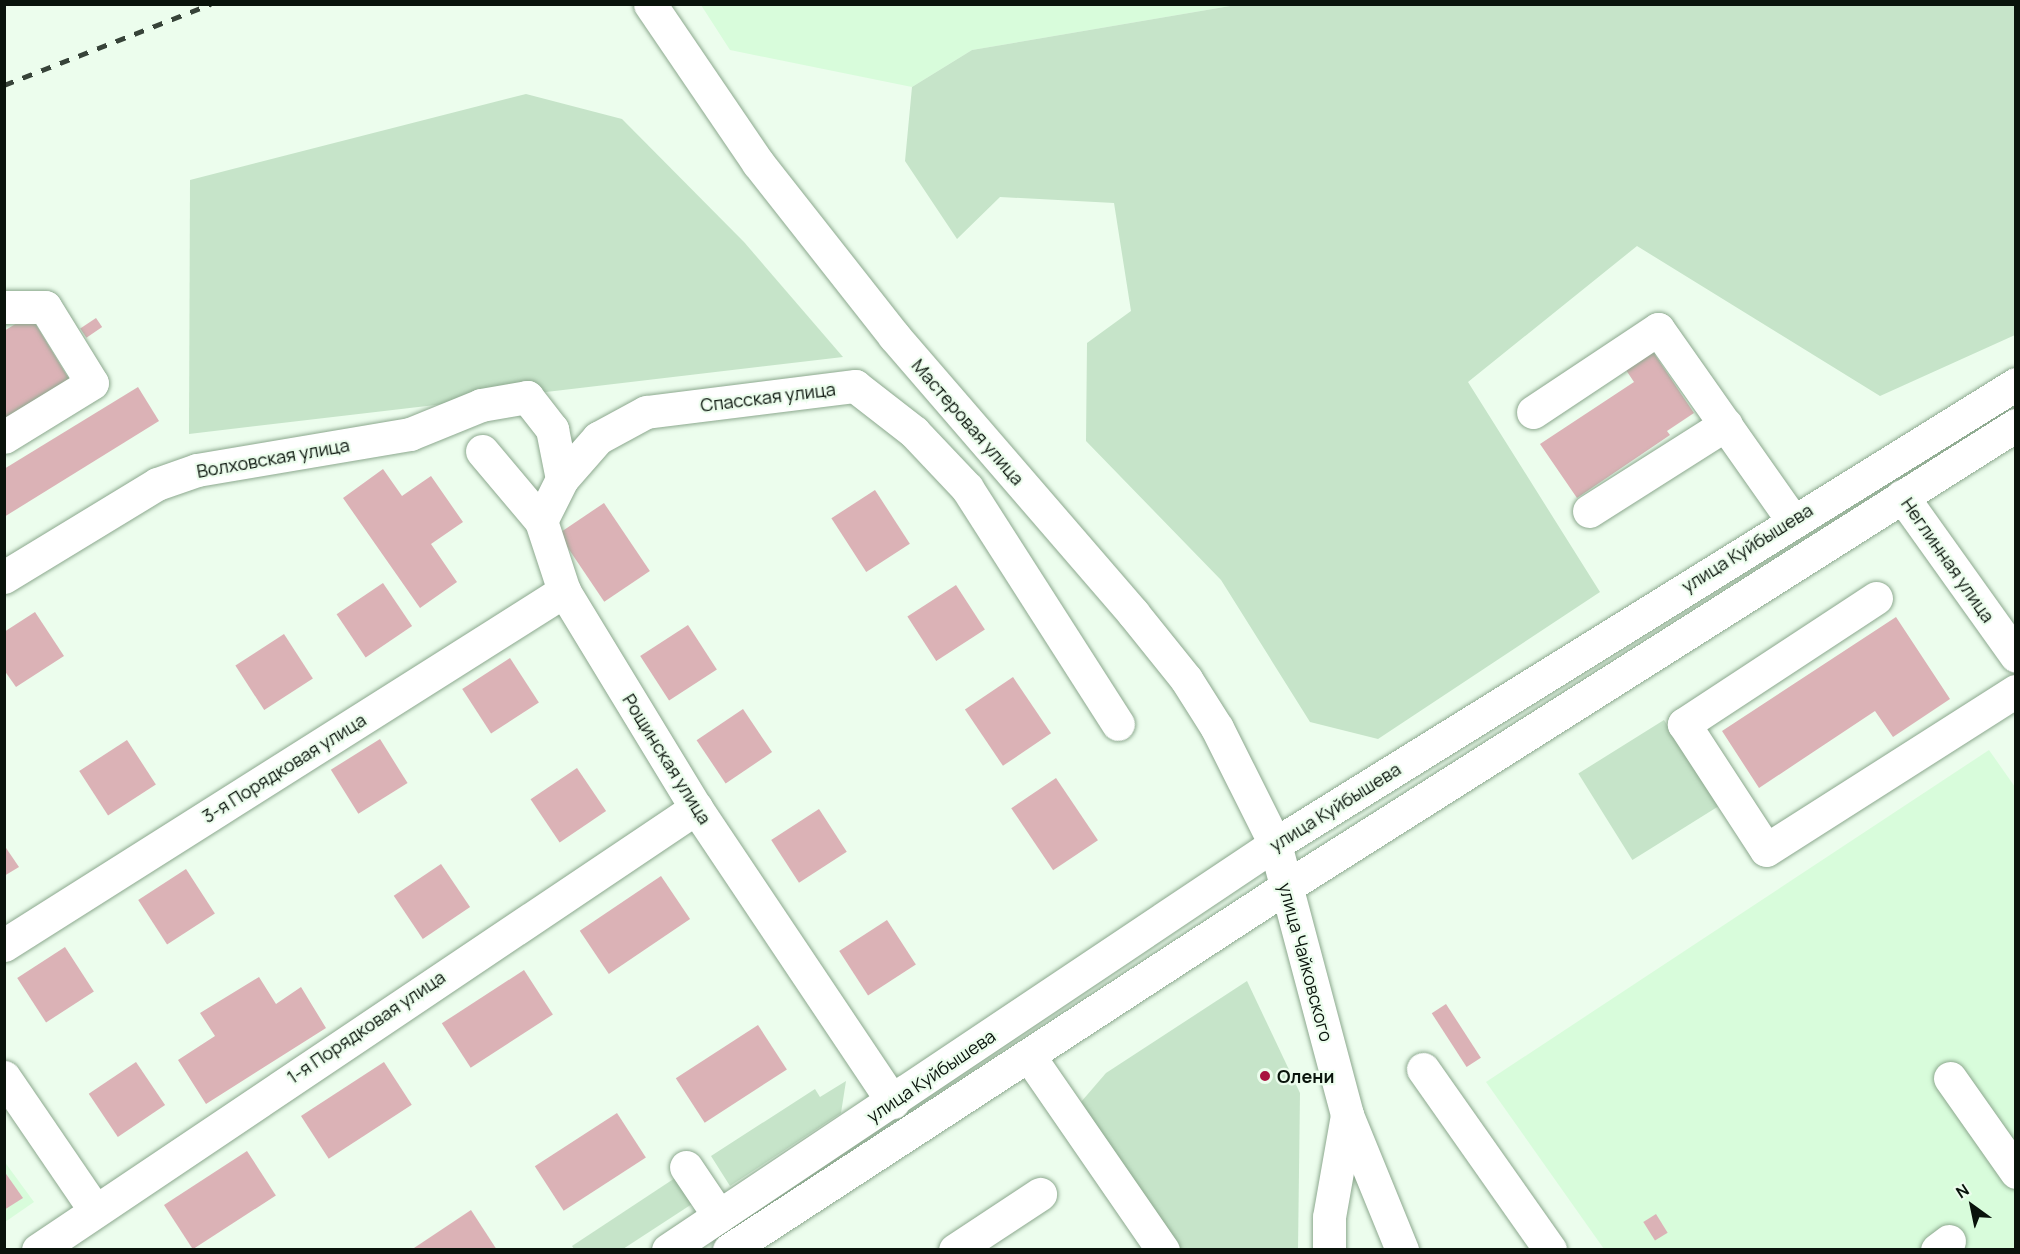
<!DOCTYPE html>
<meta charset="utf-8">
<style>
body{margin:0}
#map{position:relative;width:2020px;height:1254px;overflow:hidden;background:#ecfded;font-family:Manrope,sans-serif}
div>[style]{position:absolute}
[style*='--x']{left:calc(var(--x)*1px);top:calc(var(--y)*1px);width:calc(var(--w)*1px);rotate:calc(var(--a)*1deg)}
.built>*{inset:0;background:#d8fcdb}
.green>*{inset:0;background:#c6e4c9;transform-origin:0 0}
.building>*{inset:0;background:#dbb2b6;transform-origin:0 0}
.roads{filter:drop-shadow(0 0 2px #8ca88e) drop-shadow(0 0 2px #8ca88e)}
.minor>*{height:33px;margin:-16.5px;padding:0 16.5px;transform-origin:16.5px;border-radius:16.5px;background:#fff}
.major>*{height:33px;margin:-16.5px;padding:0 16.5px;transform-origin:16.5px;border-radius:16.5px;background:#fff}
.rail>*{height:4.5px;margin-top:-2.25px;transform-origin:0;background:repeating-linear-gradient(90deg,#374339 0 10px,transparent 0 20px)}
.dots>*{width:16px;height:16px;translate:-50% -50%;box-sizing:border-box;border:3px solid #ecfded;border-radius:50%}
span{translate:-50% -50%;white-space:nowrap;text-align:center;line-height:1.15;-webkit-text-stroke:4.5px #ecfded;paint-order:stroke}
.street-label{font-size:18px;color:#09130b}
.poi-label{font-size:18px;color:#09130b;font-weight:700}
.left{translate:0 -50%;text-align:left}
.frame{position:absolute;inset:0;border:6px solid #09130b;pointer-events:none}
.north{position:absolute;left:1942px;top:1176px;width:60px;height:60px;-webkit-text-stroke:4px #ecfded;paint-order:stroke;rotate:327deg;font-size:16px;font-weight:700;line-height:24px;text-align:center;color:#09130b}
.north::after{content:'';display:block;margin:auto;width:21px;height:27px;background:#09130b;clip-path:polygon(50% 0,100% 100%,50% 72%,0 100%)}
</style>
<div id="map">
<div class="built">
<i style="clip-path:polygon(701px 5px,1236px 5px,972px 50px,912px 87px,730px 50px)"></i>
<i style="clip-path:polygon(1989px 750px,2015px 787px,2015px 1249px,1604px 1249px,1486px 1082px)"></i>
<i style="clip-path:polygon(4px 1161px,34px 1202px,5px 1222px,4px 1222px)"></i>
</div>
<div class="green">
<i style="clip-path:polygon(1236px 5px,2015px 5px,2015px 335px,1880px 396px,1637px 246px,1468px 382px,1600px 592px,1378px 739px,1310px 722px,1221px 580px,1086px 441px,1087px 343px,1131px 311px,1114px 203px,1000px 197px,957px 239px,905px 161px,912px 87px,972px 50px)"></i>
<i style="clip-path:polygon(526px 94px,622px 119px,744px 242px,843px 357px,189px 434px,190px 180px)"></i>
<i style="left:1664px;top:720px;width:102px;height:101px;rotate:58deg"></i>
<i style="clip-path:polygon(1247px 981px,1300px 1093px,1298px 1249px,1179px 1249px,1081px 1102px,1106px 1073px)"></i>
<i style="clip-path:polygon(846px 1081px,841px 1113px,730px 1186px,711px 1156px,815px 1089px,820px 1097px)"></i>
<i style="clip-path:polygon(675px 1178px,692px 1204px,623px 1249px,574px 1249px,572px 1246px)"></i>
</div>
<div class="building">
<i style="clip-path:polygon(30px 315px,69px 379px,4px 419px,4px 331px)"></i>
<i style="left:96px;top:318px;width:11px;height:19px;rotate:56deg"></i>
<i style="clip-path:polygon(1651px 349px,1694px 413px,1667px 431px,1670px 435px,1577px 498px,1540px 444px,1634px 382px,1624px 367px)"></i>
<i style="clip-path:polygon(138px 387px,159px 421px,4px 517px,4px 469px)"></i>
<i style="clip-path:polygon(383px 469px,402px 496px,431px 476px,463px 522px,431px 544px,457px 582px,420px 608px,343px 498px)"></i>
<i style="left:875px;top:490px;width:64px;height:52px;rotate:57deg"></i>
<i style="left:604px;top:503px;width:82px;height:55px;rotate:56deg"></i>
<i style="left:383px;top:583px;width:52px;height:56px;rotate:56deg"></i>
<i style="left:956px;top:585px;width:53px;height:58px;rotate:57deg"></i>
<i style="clip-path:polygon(35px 612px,64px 656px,16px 687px,4px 670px,4px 632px)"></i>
<i style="clip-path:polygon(1896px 617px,1950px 699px,1893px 737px,1875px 711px,1759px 788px,1722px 731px)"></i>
<i style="left:688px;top:625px;width:53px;height:57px;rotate:57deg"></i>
<i style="left:284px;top:634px;width:53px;height:58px;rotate:57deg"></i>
<i style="left:510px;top:658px;width:53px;height:57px;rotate:57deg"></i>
<i style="left:1013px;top:677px;width:68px;height:58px;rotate:56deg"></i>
<i style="left:743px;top:709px;width:52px;height:56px;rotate:56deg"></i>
<i style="left:380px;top:739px;width:52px;height:58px;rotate:58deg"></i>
<i style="left:127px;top:740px;width:53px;height:57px;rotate:57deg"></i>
<i style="left:577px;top:768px;width:52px;height:56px;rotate:56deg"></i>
<i style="left:1056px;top:778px;width:75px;height:54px;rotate:56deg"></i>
<i style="left:819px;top:809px;width:51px;height:57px;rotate:57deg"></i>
<i style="clip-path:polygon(4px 845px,19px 867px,4px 876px)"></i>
<i style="left:441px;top:864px;width:52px;height:57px;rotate:56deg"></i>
<i style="left:186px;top:869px;width:53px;height:57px;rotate:57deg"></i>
<i style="left:661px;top:876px;width:52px;height:98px;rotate:56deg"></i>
<i style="left:887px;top:920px;width:53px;height:57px;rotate:57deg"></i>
<i style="left:65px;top:947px;width:53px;height:57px;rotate:57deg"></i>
<i style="left:524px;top:970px;width:53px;height:98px;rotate:57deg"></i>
<i style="clip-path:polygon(259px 977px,276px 1004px,301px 987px,326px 1028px,206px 1104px,178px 1060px,215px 1036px,200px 1013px)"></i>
<i style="left:1446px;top:1004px;width:64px;height:17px;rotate:57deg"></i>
<i style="left:758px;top:1025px;width:53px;height:98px;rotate:57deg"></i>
<i style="left:136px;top:1062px;width:52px;height:57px;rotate:56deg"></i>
<i style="left:384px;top:1062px;width:51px;height:99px;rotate:57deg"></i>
<i style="left:617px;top:1113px;width:53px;height:98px;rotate:57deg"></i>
<i style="left:247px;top:1151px;width:53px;height:99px;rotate:57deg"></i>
<i style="clip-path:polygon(4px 1171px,23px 1198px,4px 1210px)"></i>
<i style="clip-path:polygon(471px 1210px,497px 1250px,411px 1250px)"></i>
<i style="left:1656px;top:1214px;width:22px;height:15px;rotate:58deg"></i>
</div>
<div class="roads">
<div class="minor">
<i style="--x:4;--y:307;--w:41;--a:0"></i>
<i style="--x:45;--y:307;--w:89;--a:58.3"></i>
<i style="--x:92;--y:383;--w:103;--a:148.5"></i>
<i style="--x:1533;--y:412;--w:150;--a:-33.6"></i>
<i style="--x:1658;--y:329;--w:233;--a:54.9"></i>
<i style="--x:482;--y:451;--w:92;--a:49.9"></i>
<i style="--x:562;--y:479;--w:55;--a:-48.7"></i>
<i style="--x:598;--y:438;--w:55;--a:-28.4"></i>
<i style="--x:646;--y:412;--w:211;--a:-7.1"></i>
<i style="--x:855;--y:386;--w:75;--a:37.9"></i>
<i style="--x:914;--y:432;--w:77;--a:46.6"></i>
<i style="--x:967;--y:488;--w:280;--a:57.4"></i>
<i style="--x:1902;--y:496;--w:196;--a:54.5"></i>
<i style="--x:1589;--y:511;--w:162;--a:-32.4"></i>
<i style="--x:4;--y:577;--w:179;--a:-31.3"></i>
<i style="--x:157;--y:484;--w:42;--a:-19.3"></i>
<i style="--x:197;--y:470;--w:216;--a:-9.6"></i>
<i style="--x:410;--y:434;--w:77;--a:-22.2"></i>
<i style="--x:481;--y:405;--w:47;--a:-9.9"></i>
<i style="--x:527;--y:397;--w:41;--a:52"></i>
<i style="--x:552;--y:429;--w:51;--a:78.7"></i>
<i style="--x:562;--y:479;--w:47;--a:116.6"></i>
<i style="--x:541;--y:521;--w:74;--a:71.8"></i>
<i style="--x:564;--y:591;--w:254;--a:58.7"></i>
<i style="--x:696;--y:808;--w:354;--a:56.2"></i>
<i style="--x:1876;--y:598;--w:230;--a:146.7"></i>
<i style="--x:1684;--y:724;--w:150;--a:56.9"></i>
<i style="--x:1766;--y:850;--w:296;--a:-32.5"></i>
<i style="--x:4;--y:945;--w:663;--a:-32.3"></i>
<i style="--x:1029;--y:1056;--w:236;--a:55.4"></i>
<i style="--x:1423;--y:1069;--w:221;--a:54.9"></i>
<i style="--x:4;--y:1077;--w:160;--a:55.7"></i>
<i style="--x:1950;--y:1078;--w:115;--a:54.9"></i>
<i style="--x:686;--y:1167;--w:59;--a:56"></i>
<i style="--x:38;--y:1250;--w:793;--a:-33.89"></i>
<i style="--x:955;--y:1250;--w:102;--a:-33.4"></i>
<i style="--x:1937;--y:1250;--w:15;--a:-37"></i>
</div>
<div class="major">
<i style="--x:650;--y:4;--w:192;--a:55.8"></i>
<i style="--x:758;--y:163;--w:220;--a:51.8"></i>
<i style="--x:894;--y:336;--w:366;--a:49.2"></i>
<i style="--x:1133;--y:613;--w:85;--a:51.2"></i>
<i style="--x:1186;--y:679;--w:58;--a:57.7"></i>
<i style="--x:1217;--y:728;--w:130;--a:63.4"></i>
<i style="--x:1275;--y:844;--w:280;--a:75.1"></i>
<i style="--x:1347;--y:1115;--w:146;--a:67.8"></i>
<i style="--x:668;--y:1250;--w:730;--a:-33.78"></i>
<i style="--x:1275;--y:844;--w:872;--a:-31.83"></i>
<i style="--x:729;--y:1250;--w:665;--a:-33.09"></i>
<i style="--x:1286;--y:887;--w:864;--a:-32.33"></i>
<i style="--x:1329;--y:1250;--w:33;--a:-90"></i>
<i style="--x:1329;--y:1217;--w:104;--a:-80"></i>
</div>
</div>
<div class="rail">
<i style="--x:4;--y:85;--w:222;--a:-21.4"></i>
</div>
<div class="dots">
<i style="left:1265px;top:1076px;background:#a8113f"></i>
</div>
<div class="street-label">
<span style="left:768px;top:397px;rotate:-7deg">Спасская улица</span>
<span style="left:968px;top:422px;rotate:49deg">Мастеровая улица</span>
<span style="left:273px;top:458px;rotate:-10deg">Волховская улица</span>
<span style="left:1747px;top:548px;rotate:-32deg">улица Куйбышева</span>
<span style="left:1948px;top:560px;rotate:55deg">Неглинная улица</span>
<span style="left:667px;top:759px;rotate:58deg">Рощинская улица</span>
<span style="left:284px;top:768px;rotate:-32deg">3-я Порядковая улица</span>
<span style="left:1335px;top:807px;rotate:-32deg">улица Куйбышева</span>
<span style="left:1306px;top:962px;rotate:75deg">улица Чайковского</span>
<span style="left:366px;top:1027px;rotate:-34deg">1-я Порядковая улица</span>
<span style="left:931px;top:1076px;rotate:-34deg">улица Куйбышева</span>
</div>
<div class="poi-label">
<span class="left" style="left:1277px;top:1076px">Олени</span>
</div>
<div class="frame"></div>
<div class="north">N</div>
</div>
